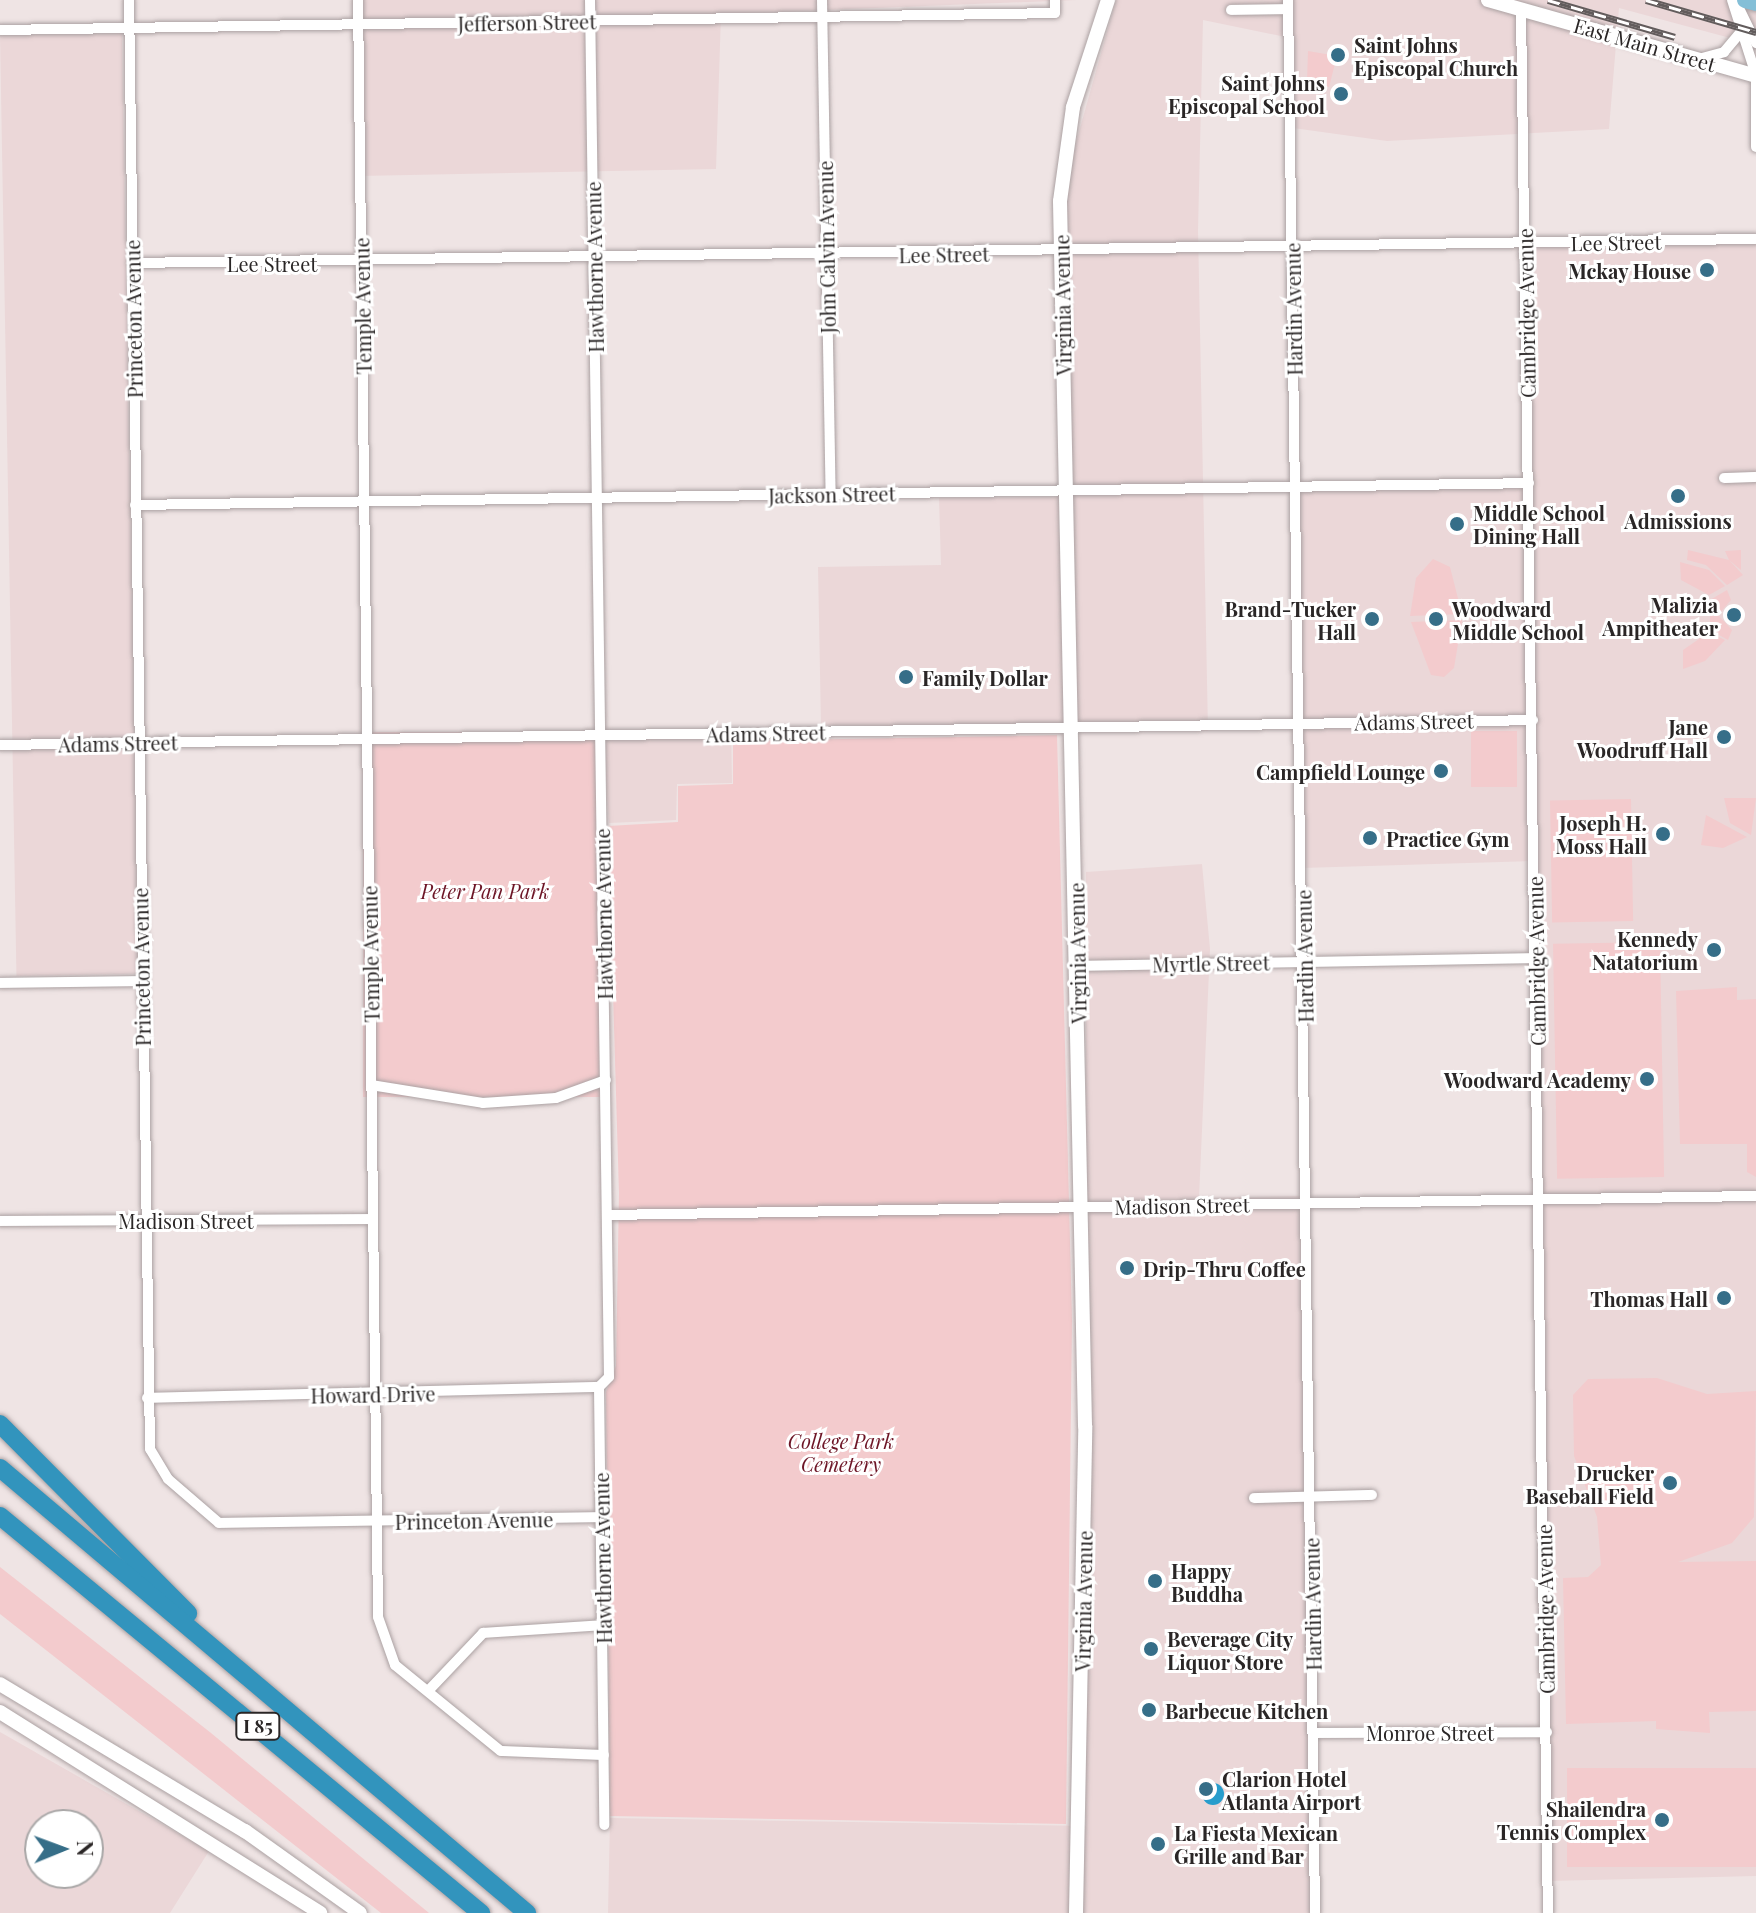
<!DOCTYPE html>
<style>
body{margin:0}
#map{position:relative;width:1756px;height:1913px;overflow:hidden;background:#efe4e4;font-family:"Playfair Display",serif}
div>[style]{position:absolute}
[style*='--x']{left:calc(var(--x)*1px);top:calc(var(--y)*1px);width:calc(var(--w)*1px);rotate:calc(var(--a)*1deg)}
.built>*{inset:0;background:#ebd7d8;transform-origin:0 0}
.green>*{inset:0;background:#f3cbcd;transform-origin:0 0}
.water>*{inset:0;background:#279dcc}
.round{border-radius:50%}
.roads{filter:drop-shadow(0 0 2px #aba1a2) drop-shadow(0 0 2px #aba1a2)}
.street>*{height:10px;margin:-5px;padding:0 5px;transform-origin:5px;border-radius:5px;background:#fff}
.secondary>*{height:14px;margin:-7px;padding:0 7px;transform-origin:7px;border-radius:7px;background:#fff}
.primary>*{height:16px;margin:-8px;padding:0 8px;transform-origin:8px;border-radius:8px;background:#84bfd7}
.highway>*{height:18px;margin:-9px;padding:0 9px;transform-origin:9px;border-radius:9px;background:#3294bd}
.rail>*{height:7px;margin-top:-3.5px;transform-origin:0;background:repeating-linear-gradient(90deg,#fff 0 12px,#625c5c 0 24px);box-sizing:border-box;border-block:2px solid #625c5c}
.dots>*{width:22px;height:22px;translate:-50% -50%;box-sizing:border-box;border:4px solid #fff;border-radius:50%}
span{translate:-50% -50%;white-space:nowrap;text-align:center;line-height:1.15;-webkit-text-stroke:6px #fff;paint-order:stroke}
.shield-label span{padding:2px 6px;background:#fff;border:2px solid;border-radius:6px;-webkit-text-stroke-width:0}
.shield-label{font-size:18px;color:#2a2626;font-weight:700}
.street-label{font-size:20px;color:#2a2626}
.poi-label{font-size:20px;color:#2a2626;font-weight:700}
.left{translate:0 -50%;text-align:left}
.right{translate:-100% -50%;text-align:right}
.park-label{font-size:20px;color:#6d1526;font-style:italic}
.north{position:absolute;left:24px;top:1809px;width:80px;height:80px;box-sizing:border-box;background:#fff;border:2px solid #aaa8a8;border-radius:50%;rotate:89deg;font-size:22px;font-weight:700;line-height:32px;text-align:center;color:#2a2626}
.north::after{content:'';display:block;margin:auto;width:28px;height:36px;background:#366e88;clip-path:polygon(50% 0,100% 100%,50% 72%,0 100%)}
</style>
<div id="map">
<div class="built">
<i style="clip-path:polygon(355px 0,1077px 0,721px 14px,716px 169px,359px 176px)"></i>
<i style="clip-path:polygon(1116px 0,1756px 0,1756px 45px,1619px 8px,1609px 129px,1387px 141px,1293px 128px,1286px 37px,1203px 20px,1198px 230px,1208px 731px,821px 725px,818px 567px,941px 565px,939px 498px,1073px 497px,1066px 178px)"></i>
<i style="left:122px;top:33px;width:941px;height:122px;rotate:89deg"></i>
<i style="clip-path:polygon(1756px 239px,1756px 1876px,1548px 1881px,1534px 861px,1302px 868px,1296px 487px,1529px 483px,1525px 243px)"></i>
<i style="clip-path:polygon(731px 729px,732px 783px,677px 784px,676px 820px,609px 823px,603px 732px)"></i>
<i style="clip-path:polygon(1202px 864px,1210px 949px,1199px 1198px,1301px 1196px,1315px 1913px,608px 1913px,610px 1818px,1086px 1826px,1086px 872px)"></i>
<i style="clip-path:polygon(evenodd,0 1732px,209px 1851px,170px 1913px,0 1913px,0 1732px,40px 1825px,88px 1825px,88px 1873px,40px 1873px,40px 1825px)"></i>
</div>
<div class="green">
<i style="clip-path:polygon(1308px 51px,1337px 56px,1329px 87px,1307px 81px)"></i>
<i style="clip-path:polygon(1688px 550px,1729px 560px,1725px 551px,1741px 550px,1741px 570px,1729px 560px,1743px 575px,1727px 585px,1706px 565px,1687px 560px)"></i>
<i style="clip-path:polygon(1433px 559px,1450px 567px,1462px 614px,1410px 616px,1416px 578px)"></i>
<i style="clip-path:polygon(1680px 562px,1709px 570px,1725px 586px,1709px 595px,1681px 580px)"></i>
<i style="clip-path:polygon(1727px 590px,1731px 600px,1718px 615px,1732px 630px,1728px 640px,1710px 630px,1710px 600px)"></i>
<i style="clip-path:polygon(1462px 620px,1454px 668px,1444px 677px,1431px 675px,1411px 622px)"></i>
<i style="clip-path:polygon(1709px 632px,1725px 640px,1705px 661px,1683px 669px,1683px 650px)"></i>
<i style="left:1471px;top:731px;width:46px;height:56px"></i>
<i style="left:603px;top:732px;width:365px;height:240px;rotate:90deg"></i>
<i style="clip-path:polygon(1057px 735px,1072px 1320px,1066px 1824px,610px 1816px,606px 1392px,616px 1366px,619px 1193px,608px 826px,678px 822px,678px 786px,733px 784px,733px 741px)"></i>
<i style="clip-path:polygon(1724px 798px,1756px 798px,1751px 835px,1730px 823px)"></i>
<i style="left:1631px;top:799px;width:122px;height:81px;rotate:89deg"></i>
<i style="clip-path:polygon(1706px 815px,1747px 837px,1723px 848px,1701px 845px)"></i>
<i style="left:1660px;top:942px;width:235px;height:107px;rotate:89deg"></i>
<i style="clip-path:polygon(1737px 987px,1737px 1000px,1756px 999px,1756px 1177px,1747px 1172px,1747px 1144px,1680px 1144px,1676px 991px)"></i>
<i style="clip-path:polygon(1657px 1378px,1707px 1394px,1756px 1391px,1754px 1517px,1732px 1543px,1678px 1562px,1756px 1561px,1756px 1711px,1709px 1712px,1710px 1733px,1656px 1729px,1656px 1721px,1566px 1724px,1563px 1578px,1588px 1577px,1601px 1565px,1597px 1517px,1574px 1456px,1573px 1395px,1588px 1379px)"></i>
<i style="clip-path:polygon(0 1567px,211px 1733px,429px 1913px,381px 1913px,0 1614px)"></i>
<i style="left:1756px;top:1768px;width:99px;height:189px;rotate:90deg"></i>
</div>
<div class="water">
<i class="round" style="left:1202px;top:1783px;width:22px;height:22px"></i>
</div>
<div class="roads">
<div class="street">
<i style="--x:129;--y:0;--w:1449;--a:89.17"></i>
<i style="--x:150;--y:1449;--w:35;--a:59"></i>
<i style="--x:168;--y:1479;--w:67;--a:40.8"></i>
<i style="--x:219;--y:1523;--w:383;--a:-0.9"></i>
<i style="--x:358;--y:0;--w:1617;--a:89.29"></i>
<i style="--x:378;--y:1617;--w:51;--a:70.5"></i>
<i style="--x:395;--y:1665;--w:136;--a:39.1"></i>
<i style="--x:501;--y:1751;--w:103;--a:2.2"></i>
<i style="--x:590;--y:0;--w:1377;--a:89.21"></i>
<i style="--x:609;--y:1377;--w:14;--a:135"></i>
<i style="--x:599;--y:1387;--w:438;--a:89.3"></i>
<i style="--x:822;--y:0;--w:494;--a:89"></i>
<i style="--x:1288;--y:0;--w:1913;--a:89.19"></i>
<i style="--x:1732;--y:0;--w:79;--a:72.3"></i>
<i style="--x:1735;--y:0;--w:48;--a:64"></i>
<i style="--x:1231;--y:10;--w:57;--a:-1"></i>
<i style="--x:1521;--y:10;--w:1903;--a:89.19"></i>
<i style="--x:0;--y:30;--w:1055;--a:-0.92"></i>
<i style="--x:1055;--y:13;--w:13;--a:-90"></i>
<i style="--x:1702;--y:58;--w:23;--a:-15"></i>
<i style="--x:1724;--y:52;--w:30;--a:-50"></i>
<i style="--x:1756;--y:77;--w:70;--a:90"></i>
<i style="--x:132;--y:263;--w:1624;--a:-0.85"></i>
<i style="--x:1724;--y:478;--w:32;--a:-2"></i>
<i style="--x:135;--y:505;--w:1394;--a:-0.9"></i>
<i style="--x:0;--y:745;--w:1533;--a:-0.93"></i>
<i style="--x:1077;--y:966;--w:459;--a:-1"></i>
<i style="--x:0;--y:983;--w:141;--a:-0.8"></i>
<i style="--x:371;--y:1085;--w:113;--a:9.1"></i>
<i style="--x:483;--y:1103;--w:73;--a:-3.9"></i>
<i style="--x:556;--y:1098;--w:53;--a:-19.8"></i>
<i style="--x:607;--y:1215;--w:1149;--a:-0.95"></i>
<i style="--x:0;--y:1221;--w:373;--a:-0.3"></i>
<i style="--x:147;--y:1398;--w:452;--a:-1.4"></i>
<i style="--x:1254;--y:1498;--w:118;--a:-1.5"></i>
<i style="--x:429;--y:1690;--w:79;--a:-46.5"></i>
<i style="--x:483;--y:1633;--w:121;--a:-3.8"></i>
<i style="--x:1314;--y:1733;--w:233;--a:-0.2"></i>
</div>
<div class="secondary">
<i style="--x:1488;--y:0;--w:279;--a:15.8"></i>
<i style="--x:0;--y:1684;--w:286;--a:31"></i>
<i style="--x:245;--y:1831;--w:141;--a:35.5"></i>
<i style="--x:0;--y:1712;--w:378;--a:32.1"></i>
<i style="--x:1076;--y:1913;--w:487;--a:-88.9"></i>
<i style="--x:1085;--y:1426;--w:1225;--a:-91.17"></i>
<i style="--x:1060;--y:201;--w:95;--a:-82.1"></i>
<i style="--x:1073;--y:107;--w:113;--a:-71.9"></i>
</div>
<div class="primary">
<i style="--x:1745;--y:0;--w:11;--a:15"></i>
</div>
<div class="highway">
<i style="--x:0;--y:1424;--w:267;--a:45.2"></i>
<i style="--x:0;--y:1468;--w:690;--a:40.18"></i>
<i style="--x:0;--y:1516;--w:624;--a:39.54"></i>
</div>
</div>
<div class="rail">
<i style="--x:1548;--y:0;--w:132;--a:16.2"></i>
<i style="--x:1646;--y:0;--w:115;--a:16.2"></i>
</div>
<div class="dots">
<i style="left:1338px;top:55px;background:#366e88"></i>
<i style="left:1341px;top:94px;background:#366e88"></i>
<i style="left:1707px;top:270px;background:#366e88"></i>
<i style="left:1678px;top:496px;background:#366e88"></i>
<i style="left:1457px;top:524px;background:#366e88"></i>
<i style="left:1734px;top:615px;background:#366e88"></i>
<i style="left:1372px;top:619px;background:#366e88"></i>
<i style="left:1436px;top:619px;background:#366e88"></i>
<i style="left:906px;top:677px;background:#366e88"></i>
<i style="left:1724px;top:737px;background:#366e88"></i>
<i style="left:1441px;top:771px;background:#366e88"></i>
<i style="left:1663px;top:834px;background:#366e88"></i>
<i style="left:1370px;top:838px;background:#366e88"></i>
<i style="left:1714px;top:950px;background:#366e88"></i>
<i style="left:1647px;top:1079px;background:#366e88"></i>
<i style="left:1127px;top:1268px;background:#366e88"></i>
<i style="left:1724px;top:1298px;background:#366e88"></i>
<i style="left:1670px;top:1483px;background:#366e88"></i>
<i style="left:1155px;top:1581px;background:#366e88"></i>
<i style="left:1151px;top:1649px;background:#366e88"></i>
<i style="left:1149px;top:1710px;background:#366e88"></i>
<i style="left:1206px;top:1789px;background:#366e88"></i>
<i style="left:1662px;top:1820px;background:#366e88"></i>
<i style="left:1158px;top:1844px;background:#366e88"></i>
</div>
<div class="shield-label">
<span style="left:258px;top:1726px">I 85</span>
</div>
<div class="street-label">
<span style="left:527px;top:22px;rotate:-1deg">Jefferson Street</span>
<span style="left:1645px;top:44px;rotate:16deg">East Main Street</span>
<span style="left:1616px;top:242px;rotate:-1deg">Lee Street</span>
<span style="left:826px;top:247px;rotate:-91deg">John Calvin Avenue</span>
<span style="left:944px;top:254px;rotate:-1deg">Lee Street</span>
<span style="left:272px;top:263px">Lee Street</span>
<span style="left:594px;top:267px;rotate:-91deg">Hawthorne Avenue</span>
<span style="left:1062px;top:305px;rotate:-91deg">Virginia Avenue</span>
<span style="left:362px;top:306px;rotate:-91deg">Temple Avenue</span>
<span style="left:1293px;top:309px;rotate:-91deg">Hardin Avenue</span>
<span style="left:1526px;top:313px;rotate:-91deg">Cambridge Avenue</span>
<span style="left:133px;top:319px;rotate:-91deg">Princeton Avenue</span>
<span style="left:832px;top:494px;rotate:-1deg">Jackson Street</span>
<span style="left:1414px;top:721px;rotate:-1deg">Adams Street</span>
<span style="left:766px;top:733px;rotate:-1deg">Adams Street</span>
<span style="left:118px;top:743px;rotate:-1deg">Adams Street</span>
<span style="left:603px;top:914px;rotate:-91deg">Hawthorne Avenue</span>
<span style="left:1077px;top:953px;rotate:-91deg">Virginia Avenue</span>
<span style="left:370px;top:954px;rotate:-91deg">Temple Avenue</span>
<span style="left:1304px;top:956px;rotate:-91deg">Hardin Avenue</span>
<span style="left:1536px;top:961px;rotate:-91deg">Cambridge Avenue</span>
<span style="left:1211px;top:963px;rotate:-1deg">Myrtle Street</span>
<span style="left:141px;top:967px;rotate:-91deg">Princeton Avenue</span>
<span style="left:1182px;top:1205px;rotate:-1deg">Madison Street</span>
<span style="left:186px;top:1220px">Madison Street</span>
<span style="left:373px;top:1394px;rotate:-1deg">Howard Drive</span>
<span style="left:474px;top:1520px;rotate:-1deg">Princeton Avenue</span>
<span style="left:602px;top:1558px;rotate:-91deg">Hawthorne Avenue</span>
<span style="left:1083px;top:1601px;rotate:-89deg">Virginia Avenue</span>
<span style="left:1312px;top:1604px;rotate:-91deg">Hardin Avenue</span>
<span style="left:1545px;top:1609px;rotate:-91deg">Cambridge Avenue</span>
<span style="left:1430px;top:1732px">Monroe Street</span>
</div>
<div class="poi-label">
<span class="left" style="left:1354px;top:56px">Saint Johns<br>Episcopal Church</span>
<span class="right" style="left:1325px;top:94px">Saint Johns<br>Episcopal School</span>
<span class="right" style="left:1691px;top:270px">Mckay House</span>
<span class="left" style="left:1473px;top:524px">Middle School<br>Dining Hall</span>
<span style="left:1678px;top:520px">Admissions</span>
<span class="right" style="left:1718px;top:616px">Malizia<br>Ampitheater</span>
<span class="right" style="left:1356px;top:620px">Brand-Tucker<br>Hall</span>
<span class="left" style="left:1452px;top:620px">Woodward<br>Middle School</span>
<span class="left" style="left:922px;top:677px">Family Dollar</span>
<span class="right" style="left:1708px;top:738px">Jane<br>Woodruff Hall</span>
<span class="right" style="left:1425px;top:771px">Campfield Lounge</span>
<span class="right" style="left:1647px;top:834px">Joseph H.<br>Moss Hall</span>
<span class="left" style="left:1386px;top:838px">Practice Gym</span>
<span class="right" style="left:1698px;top:950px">Kennedy<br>Natatorium</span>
<span class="right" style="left:1631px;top:1079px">Woodward Academy</span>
<span class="left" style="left:1143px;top:1268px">Drip-Thru Coffee</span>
<span class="right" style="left:1708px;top:1298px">Thomas Hall</span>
<span class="right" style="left:1654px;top:1484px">Drucker<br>Baseball Field</span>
<span class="left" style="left:1171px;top:1582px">Happy<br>Buddha</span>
<span class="left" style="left:1167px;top:1650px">Beverage City<br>Liquor Store</span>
<span class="left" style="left:1165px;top:1710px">Barbecue Kitchen</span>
<span class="left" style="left:1222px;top:1790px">Clarion Hotel<br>Atlanta Airport</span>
<span class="right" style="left:1646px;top:1820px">Shailendra<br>Tennis Complex</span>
<span class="left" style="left:1174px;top:1844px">La Fiesta Mexican<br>Grille and Bar</span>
</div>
<div class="park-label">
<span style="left:485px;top:890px">Peter Pan Park</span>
<span style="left:841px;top:1452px">College Park<br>Cemetery</span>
</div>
<div class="north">N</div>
</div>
